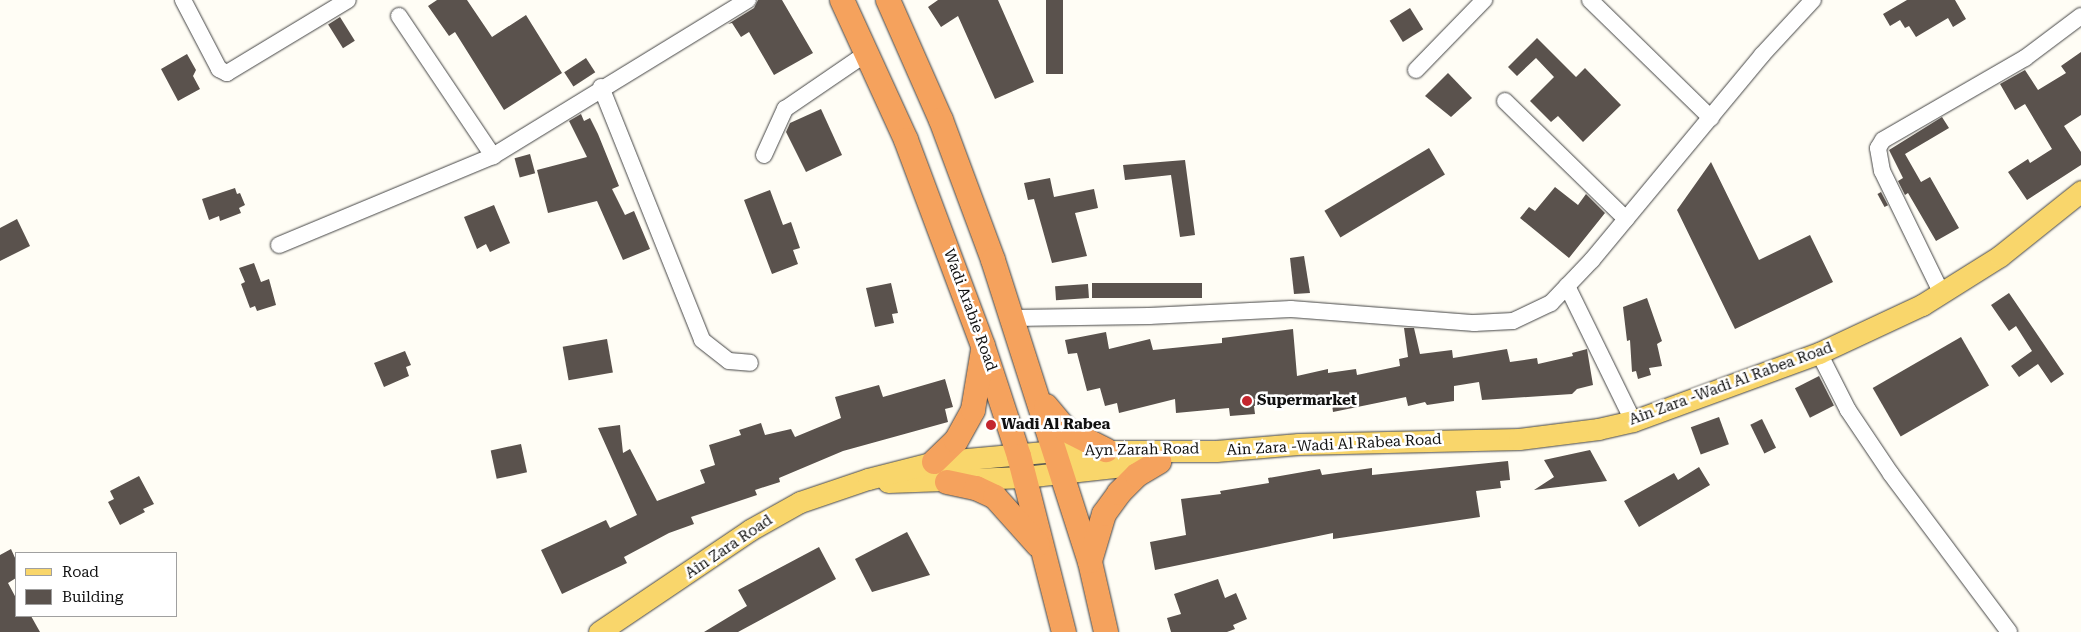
<!DOCTYPE html>
<style>
body{margin:0}
#map{position:relative;width:2081px;height:632px;overflow:hidden;background:#fffdf5;font-family:"Roboto Serif",serif}
div>[style]{position:absolute}
[style*='--x']{left:calc(var(--x)*1px);top:calc(var(--y)*1px);width:calc(var(--w)*1px);rotate:calc(var(--a)*1deg)}
.building>*{inset:0;background:#5a524d;transform-origin:0 0}
.roads{filter:drop-shadow(0 0 1px #444) drop-shadow(0 0 1px #444)}
.minor>*{height:16px;margin:-8px;padding:0 8px;transform-origin:8px;border-radius:8px;background:#fff}
.major>*{height:21px;margin:-10.5px;padding:0 10.5px;transform-origin:10.5px;border-radius:10.5px;background:#f9d66b}
.highway>*{height:24px;margin:-12px;padding:0 12px;transform-origin:12px;border-radius:12px;background:#f5a25d}
.dots>*{width:14px;height:14px;translate:-50% -50%;box-sizing:border-box;border:2px solid #fff;border-radius:50%}
span{translate:-50% -50%;white-space:nowrap;text-align:center;line-height:1.15;-webkit-text-stroke:5px #fff;paint-order:stroke}
.street-label{font-size:15px;color:#111}
.poi-label{font-size:15px;color:#111;font-weight:700}
.left{translate:0 -50%;text-align:left}
.legend{position:absolute;left:15px;top:552px;width:162px;height:65px;box-sizing:border-box;background:#fff;border:1px solid #a0a0a0;margin:0;padding:6px 9px;list-style:none;font-size:15px;color:#111}
.legend li{display:flex;align-items:center;gap:10px;height:25px}
.legend b{width:25px;border:1px solid #a0a0a0}
</style>
<div id="map">
<div class="building">
<i style="clip-path:polygon(437px 0,467px 0,492px 37px,526px 15px,562px 73px,504px 110px,455px 32px,449px 36px,428px 6px)"></i>
<i style="clip-path:polygon(758px 0,782px 0,813px 53px,774px 75px,749px 32px,741px 37px,732px 23px,728px 24px,754px 8px)"></i>
<i style="clip-path:polygon(938px 0,998px 0,1034px 82px,995px 99px,958px 16px,941px 27px,928px 7px)"></i>
<i style="left:1046px;top:0;width:17px;height:74px"></i>
<i style="clip-path:polygon(1907px 0,1955px 0,1966px 19px,1953px 27px,1948px 18px,1916px 37px,1909px 26px,1905px 28px,1900px 20px,1890px 26px,1883px 14px)"></i>
<i style="left:1410px;top:8px;width:25px;height:24px;rotate:58deg"></i>
<i style="left:340px;top:17px;width:28px;height:14px;rotate:58deg"></i>
<i style="clip-path:polygon(1537px 38px,1576px 77px,1585px 68px,1621px 105px,1583px 142px,1558px 116px,1551px 122px,1530px 101px,1554px 77px,1536px 58px,1517px 76px,1508px 67px)"></i>
<i style="clip-path:polygon(2081px 52px,2081px 115px,2064px 126px,2081px 152px,2081px 165px,2027px 200px,2008px 172px,2028px 159px,2030px 163px,2052px 149px,2025px 104px,2015px 110px,2000px 84px,2025px 70px,2038px 90px,2066px 73px,2061px 66px)"></i>
<i style="clip-path:polygon(187px 54px,196px 70px,193px 76px,200px 89px,178px 101px,161px 69px)"></i>
<i style="left:586px;top:58px;width:17px;height:26px;rotate:57deg"></i>
<i style="clip-path:polygon(1448px 73px,1472px 98px,1451px 117px,1425px 96px)"></i>
<i style="clip-path:polygon(821px 109px,842px 155px,806px 172px,786px 132px,790px 123px)"></i>
<i style="clip-path:polygon(581px 114px,584px 121px,590px 118px,598px 134px,619px 186px,612px 189px,625px 215px,634px 211px,650px 249px,623px 260px,597px 201px,548px 213px,537px 170px,587px 157px,569px 121px)"></i>
<i style="clip-path:polygon(1942px 117px,1949px 128px,1905px 154px,1921px 182px,1930px 177px,1959px 228px,1936px 241px,1908px 193px,1905px 195px,1898px 181px,1903px 178px,1889px 150px)"></i>
<i style="left:1429px;top:148px;width:31px;height:122px;rotate:59deg"></i>
<i style="left:530px;top:154px;width:20px;height:16px;rotate:75deg"></i>
<i style="clip-path:polygon(1185px 160px,1195px 235px,1180px 237px,1171px 175px,1125px 180px,1123px 165px)"></i>
<i style="clip-path:polygon(1711px 162px,1759px 260px,1810px 235px,1833px 282px,1735px 329px,1677px 210px)"></i>
<i style="clip-path:polygon(1050px 178px,1054px 197px,1094px 189px,1098px 208px,1075px 213px,1087px 256px,1052px 263px,1034px 199px,1028px 200px,1024px 183px)"></i>
<i style="clip-path:polygon(1555px 187px,1578px 205px,1586px 194px,1605px 213px,1569px 258px,1520px 218px,1529px 207px,1535px 211px)"></i>
<i style="clip-path:polygon(235px 188px,237px 194px,240px 193px,245px 205px,239px 208px,241px 213px,220px 221px,219px 216px,209px 220px,202px 199px)"></i>
<i style="clip-path:polygon(770px 190px,783px 225px,791px 222px,800px 248px,793px 250px,798px 264px,772px 274px,744px 200px)"></i>
<i style="left:1881px;top:192px;width:15px;height:4px;rotate:62deg"></i>
<i style="clip-path:polygon(494px 205px,510px 243px,490px 252px,486px 244px,477px 249px,464px 217px)"></i>
<i style="clip-path:polygon(17px 219px,30px 246px,0 261px,0 228px)"></i>
<i style="clip-path:polygon(1304px 256px,1310px 293px,1294px 294px,1290px 258px)"></i>
<i style="clip-path:polygon(254px 263px,261px 282px,269px 279px,276px 305px,257px 311px,255px 306px,250px 308px,241px 284px,245px 282px,239px 268px)"></i>
<i style="clip-path:polygon(891px 283px,898px 313px,892px 314px,894px 323px,875px 327px,866px 288px)"></i>
<i style="left:1202px;top:283px;width:15px;height:110px;rotate:90deg"></i>
<i style="left:1088px;top:284px;width:14px;height:33px;rotate:86deg"></i>
<i style="clip-path:polygon(2009px 293px,2064px 374px,2051px 383px,2038px 364px,2019px 377px,2011px 366px,2032px 351px,2016px 326px,2009px 331px,1991px 305px)"></i>
<i style="clip-path:polygon(1647px 298px,1662px 341px,1657px 344px,1662px 366px,1649px 368px,1651px 375px,1638px 379px,1636px 371px,1632px 372px,1630px 340px,1627px 341px,1623px 307px)"></i>
<i style="clip-path:polygon(1404px 328px,1414px 328px,1420px 354px,1452px 350px,1453px 358px,1507px 349px,1510px 362px,1537px 358px,1538px 364px,1573px 356px,1572px 353px,1587px 349px,1593px 385px,1577px 389px,1572px 394px,1482px 400px,1479px 382px,1454px 386px,1454px 401px,1427px 405px,1425px 402px,1408px 406px,1406px 397px,1333px 412px,1332px 404px,1307px 406px,1306px 401px,1254px 406px,1255px 414px,1230px 416px,1229px 408px,1176px 413px,1175px 399px,1119px 413px,1117px 403px,1105px 406px,1100px 388px,1087px 391px,1077px 353px,1068px 354px,1065px 340px,1106px 332px,1109px 349px,1150px 339px,1153px 350px,1222px 343px,1222px 338px,1293px 329px,1297px 376px,1328px 369px,1328px 373px,1356px 369px,1357px 375px,1400px 366px,1399px 359px,1408px 357px)"></i>
<i style="left:1961px;top:337px;width:56px;height:102px;rotate:60deg"></i>
<i style="left:607px;top:339px;width:34px;height:45px;rotate:80deg"></i>
<i style="clip-path:polygon(405px 351px,411px 365px,406px 367px,409px 376px,384px 387px,374px 363px)"></i>
<i style="left:1819px;top:376px;width:33px;height:27px;rotate:63deg"></i>
<i style="clip-path:polygon(945px 379px,953px 407px,945px 409px,948px 422px,843px 451px,779px 478px,780px 482px,755px 490px,757px 495px,691px 517px,694px 524px,669px 533px,624px 557px,627px 563px,562px 594px,541px 550px,606px 520px,610px 528px,637px 515px,598px 428px,620px 425px,623px 453px,630px 449px,657px 501px,705px 483px,700px 470px,715px 465px,709px 445px,741px 435px,739px 430px,761px 423px,765px 435px,791px 429px,795px 437px,841px 418px,835px 397px,879px 385px,883px 397px)"></i>
<i style="left:1719px;top:417px;width:29px;height:30px;rotate:70deg"></i>
<i style="left:1762px;top:419px;width:32px;height:13px;rotate:64deg"></i>
<i style="left:521px;top:444px;width:29px;height:31px;rotate:78deg"></i>
<i style="clip-path:polygon(1590px 450px,1607px 481px,1534px 490px,1554px 477px,1544px 460px)"></i>
<i style="clip-path:polygon(1508px 461px,1510px 480px,1500px 481px,1501px 488px,1476px 491px,1480px 517px,1333px 539px,1333px 533px,1155px 570px,1150px 542px,1186px 535px,1181px 499px,1221px 494px,1220px 491px,1269px 483px,1268px 478px,1320px 469px,1322px 475px,1372px 468px,1372px 475px)"></i>
<i style="clip-path:polygon(1699px 467px,1710px 485px,1639px 527px,1624px 501px,1674px 473px,1678px 480px)"></i>
<i style="clip-path:polygon(139px 476px,154px 504px,143px 509px,145px 512px,120px 525px,108px 502px,114px 499px,110px 491px)"></i>
<i style="clip-path:polygon(907px 532px,930px 575px,872px 592px,855px 559px)"></i>
<i style="clip-path:polygon(819px 547px,836px 579px,738px 632px,704px 632px,747px 606px,738px 590px)"></i>
<i style="clip-path:polygon(11px 549px,16px 560px,16px 578px,8px 583px,16px 598px,16px 616px,31px 616px,40px 632px,0 632px,0 555px)"></i>
<i style="clip-path:polygon(1218px 579px,1225px 598px,1236px 593px,1247px 619px,1233px 625px,1235px 629px,1227px 632px,1171px 632px,1167px 618px,1181px 614px,1174px 594px)"></i>
</div>
<div class="roads">
<div class="minor">
<i style="--x:183;--y:0;--w:78;--a:62.4"></i>
<i style="--x:219;--y:69;--w:9;--a:27"></i>
<i style="--x:227;--y:73;--w:141;--a:-31.1"></i>
<i style="--x:1590;--y:0;--w:169;--a:44.3"></i>
<i style="--x:399;--y:16;--w:169;--a:56.1"></i>
<i style="--x:1416;--y:70;--w:98;--a:-45.8"></i>
<i style="--x:601;--y:87;--w:272;--a:68.2"></i>
<i style="--x:702;--y:340;--w:34;--a:38"></i>
<i style="--x:729;--y:361;--w:21;--a:5"></i>
<i style="--x:1505;--y:101;--w:169;--a:44.3"></i>
<i style="--x:764;--y:155;--w:51;--a:-65.5"></i>
<i style="--x:785;--y:109;--w:99;--a:-34.3"></i>
<i style="--x:279;--y:245;--w:232;--a:-22.6"></i>
<i style="--x:493;--y:156;--w:299;--a:-31.5"></i>
<i style="--x:1567;--y:286;--w:150;--a:63.9"></i>
<i style="--x:1942;--y:294;--w:137;--a:-116"></i>
<i style="--x:1882;--y:171;--w:23;--a:-100"></i>
<i style="--x:1878;--y:148;--w:9;--a:-58"></i>
<i style="--x:1883;--y:140;--w:164;--a:-30"></i>
<i style="--x:2025;--y:58;--w:70;--a:-36.9"></i>
<i style="--x:1013;--y:318;--w:136;--a:-0.8"></i>
<i style="--x:1149;--y:316;--w:142;--a:-2.8"></i>
<i style="--x:1291;--y:309;--w:184;--a:4.4"></i>
<i style="--x:1474;--y:323;--w:39;--a:-3"></i>
<i style="--x:1513;--y:321;--w:42;--a:-25.3"></i>
<i style="--x:1551;--y:303;--w:59;--a:-46.4"></i>
<i style="--x:1592;--y:260;--w:266;--a:-50.3"></i>
<i style="--x:1762;--y:55;--w:75;--a:-47.2"></i>
<i style="--x:1819;--y:353;--w:64;--a:63"></i>
<i style="--x:1848;--y:410;--w:77;--a:56.1"></i>
<i style="--x:1891;--y:474;--w:197;--a:53.2"></i>
</div>
<div class="major">
<i style="--x:888;--y:482;--w:136;--a:-2.1"></i>
<i style="--x:1024;--y:477;--w:136;--a:-6.3"></i>
<i style="--x:599;--y:632;--w:182;--a:-34"></i>
<i style="--x:750;--y:530;--w:57;--a:-29.2"></i>
<i style="--x:800;--y:502;--w:72;--a:-18.7"></i>
<i style="--x:868;--y:479;--w:68;--a:-14.4"></i>
<i style="--x:934;--y:462;--w:122;--a:-5.2"></i>
<i style="--x:1056;--y:451;--w:160;--a:0"></i>
<i style="--x:1216;--y:451;--w:83;--a:-4.8"></i>
<i style="--x:1299;--y:444;--w:220;--a:-1.3"></i>
<i style="--x:1519;--y:439;--w:80;--a:-7.2"></i>
<i style="--x:1598;--y:429;--w:36;--a:-13"></i>
<i style="--x:1633;--y:421;--w:198;--a:-20.1"></i>
<i style="--x:1819;--y:353;--w:114;--a:-25"></i>
<i style="--x:1922;--y:305;--w:92;--a:-32.1"></i>
<i style="--x:2000;--y:256;--w:104;--a:-38.7"></i>
</div>
<div class="highway">
<i style="--x:842;--y:0;--w:154;--a:65.4"></i>
<i style="--x:906;--y:140;--w:220;--a:69.5"></i>
<i style="--x:983;--y:346;--w:116;--a:71.9"></i>
<i style="--x:1019;--y:456;--w:182;--a:75.7"></i>
<i style="--x:888;--y:0;--w:131;--a:66.2"></i>
<i style="--x:941;--y:120;--w:149;--a:69.6"></i>
<i style="--x:993;--y:260;--w:317;--a:72.2"></i>
<i style="--x:1090;--y:562;--w:72;--a:77.1"></i>
<i style="--x:1046;--y:406;--w:31;--a:50"></i>
<i style="--x:1066;--y:430;--w:45;--a:26.6"></i>
<i style="--x:934;--y:462;--w:30;--a:-44"></i>
<i style="--x:956;--y:441;--w:35;--a:-61"></i>
<i style="--x:973;--y:410;--w:61;--a:-80.5"></i>
<i style="--x:947;--y:482;--w:30;--a:12"></i>
<i style="--x:976;--y:488;--w:21;--a:25"></i>
<i style="--x:995;--y:497;--w:64;--a:48.1"></i>
<i style="--x:1090;--y:561;--w:49;--a:-73.4"></i>
<i style="--x:1104;--y:514;--w:26;--a:-54"></i>
<i style="--x:1119;--y:493;--w:25;--a:-45"></i>
<i style="--x:1137;--y:475;--w:26;--a:-31"></i>
</div>
</div>
<div class="dots">
<i style="left:1247px;top:401px;background:#c4262e"></i>
<i style="left:991px;top:425px;background:#c4262e"></i>
</div>
<div class="street-label">
<span style="left:970px;top:310px;rotate:70deg">Wadi Arabie Road</span>
<span style="left:1731px;top:384px;rotate:-20deg">Ain Zara -Wadi Al Rabea Road</span>
<span style="left:1334px;top:445px;rotate:-3deg">Ain Zara -Wadi Al Rabea Road</span>
<span style="left:1142px;top:450px;rotate:-1deg">Ayn Zarah Road</span>
<span style="left:729px;top:547px;rotate:-34deg">Ain Zara Road</span>
</div>
<div class="poi-label">
<span class="left" style="left:1257px;top:401px">Supermarket</span>
<span class="left" style="left:1001px;top:425px">Wadi Al Rabea</span>
</div>
<ul class="legend">
<li><b style="height:6px;background:#f9d66b"></b>Road</li>
<li><b style="height:14px;background:#5a524d"></b>Building</li>
</ul>
</div>
